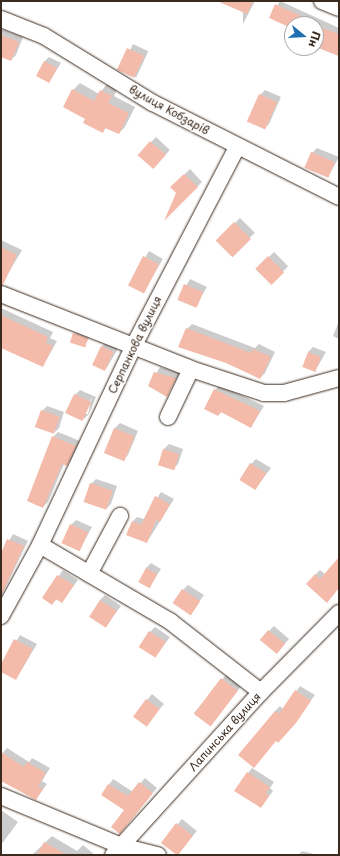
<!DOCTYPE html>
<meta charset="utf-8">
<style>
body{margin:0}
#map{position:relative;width:340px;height:856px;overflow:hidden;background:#fff;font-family:"Playpen Sans",sans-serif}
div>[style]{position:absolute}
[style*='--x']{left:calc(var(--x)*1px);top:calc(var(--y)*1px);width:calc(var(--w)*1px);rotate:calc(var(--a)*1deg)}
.shadow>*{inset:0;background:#0003;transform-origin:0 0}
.building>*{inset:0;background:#f4bbaa;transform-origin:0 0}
.roads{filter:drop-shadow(0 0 1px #3b2a1e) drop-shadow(0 0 1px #3b2a1e)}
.minor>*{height:16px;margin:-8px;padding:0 8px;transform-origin:8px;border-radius:8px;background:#fff}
span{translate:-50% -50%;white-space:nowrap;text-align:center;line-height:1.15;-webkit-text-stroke:3px #fff;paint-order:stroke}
.street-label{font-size:11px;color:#3b2a1e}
.frame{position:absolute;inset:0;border:2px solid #3b2a1e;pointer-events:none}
.north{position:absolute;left:284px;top:16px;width:40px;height:40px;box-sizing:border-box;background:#fff;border:1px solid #b1aaa5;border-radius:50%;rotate:108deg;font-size:11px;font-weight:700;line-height:16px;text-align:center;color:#3b2a1e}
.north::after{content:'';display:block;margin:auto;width:14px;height:18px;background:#1f6fb2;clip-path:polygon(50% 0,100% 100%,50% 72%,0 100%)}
</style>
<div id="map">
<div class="shadow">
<i style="clip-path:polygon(232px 1px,255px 1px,243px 24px,243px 11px)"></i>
<i style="clip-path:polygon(280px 1px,339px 28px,339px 56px,316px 47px,316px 24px,292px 24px,292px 27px,270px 17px)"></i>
<i style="clip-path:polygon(1px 29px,23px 37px,16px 55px,11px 60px,1px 56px)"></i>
<i style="left:133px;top:44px;width:17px;height:29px;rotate:25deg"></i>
<i style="clip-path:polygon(49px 57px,61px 63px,49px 82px,44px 62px)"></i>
<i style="clip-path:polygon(80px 83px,99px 94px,107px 84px,117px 89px,114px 96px,135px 107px,125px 127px,119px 133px,107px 127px,102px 132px,87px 119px,73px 90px)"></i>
<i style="clip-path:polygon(265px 90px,281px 97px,269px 124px,264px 129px,260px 95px)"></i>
<i style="left:156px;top:137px;width:19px;height:25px;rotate:43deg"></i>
<i style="clip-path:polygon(317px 148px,339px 157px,328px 177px,312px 153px)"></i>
<i style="clip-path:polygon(190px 169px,202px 182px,167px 217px,177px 193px,172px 187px)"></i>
<i style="left:240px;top:218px;width:21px;height:33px;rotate:45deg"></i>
<i style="clip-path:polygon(1px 240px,22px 250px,6px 277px,1px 275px)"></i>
<i style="left:149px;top:251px;width:16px;height:39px;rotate:30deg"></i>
<i style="left:274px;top:252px;width:20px;height:25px;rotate:45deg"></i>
<i style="clip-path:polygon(190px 279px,207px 287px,195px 307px,178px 300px)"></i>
<i style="clip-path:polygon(1px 308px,53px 332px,50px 338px,57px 341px,43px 366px,1px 347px)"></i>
<i style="clip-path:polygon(339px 321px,339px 339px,333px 336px)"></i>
<i style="clip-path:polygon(192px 324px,255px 348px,259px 344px,275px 352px,265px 373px,260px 378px,187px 329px)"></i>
<i style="clip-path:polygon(79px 328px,92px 333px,84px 346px,71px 342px)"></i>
<i style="clip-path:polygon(107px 342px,119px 347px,106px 369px,102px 346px)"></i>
<i style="clip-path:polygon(313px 347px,326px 352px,315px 371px,308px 352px)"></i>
<i style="clip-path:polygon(160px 367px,180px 373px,167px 395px,149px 386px)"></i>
<i style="clip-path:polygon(220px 385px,264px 406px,251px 427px,222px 412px,218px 415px,215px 390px)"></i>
<i style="clip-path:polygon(evenodd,80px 390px,96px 397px,89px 414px,84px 419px,75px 395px,80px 390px,92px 396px,88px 414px,85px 414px,92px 396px)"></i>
<i style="clip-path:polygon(47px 406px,64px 412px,59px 428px,54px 433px,42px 411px)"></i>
<i style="clip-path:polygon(120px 423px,138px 431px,128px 455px,123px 460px,105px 453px,115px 428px)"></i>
<i style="clip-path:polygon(58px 432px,80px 441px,71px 460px,64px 464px,48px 502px,43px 507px,53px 437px)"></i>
<i style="clip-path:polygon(169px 444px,183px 449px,178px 464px,173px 469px,164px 449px)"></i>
<i style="clip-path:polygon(256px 459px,271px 468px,256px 488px,251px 464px)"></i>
<i style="clip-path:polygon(96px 479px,117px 486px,111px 504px,106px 509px,91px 484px)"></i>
<i style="clip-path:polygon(161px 492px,174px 499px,147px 542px,132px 522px,137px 517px,144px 519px)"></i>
<i style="clip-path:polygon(76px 520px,92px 527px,80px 549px,71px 525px)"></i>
<i style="clip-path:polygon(13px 534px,28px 541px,1px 596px,1px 555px)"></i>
<i style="clip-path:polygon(339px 559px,339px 587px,331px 596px,315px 575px,320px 570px,326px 575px)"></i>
<i style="clip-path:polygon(151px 563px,161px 569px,149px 587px,146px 568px)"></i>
<i style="clip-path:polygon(63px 570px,78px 580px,62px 602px,58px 598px,52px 604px,43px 598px)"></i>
<i style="clip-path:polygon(188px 585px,204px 595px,190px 614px,183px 590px)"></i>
<i style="clip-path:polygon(105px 595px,121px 606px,105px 627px,100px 600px)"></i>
<i style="clip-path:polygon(274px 626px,289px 639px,281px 648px,269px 631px)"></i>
<i style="clip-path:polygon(155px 627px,170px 637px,155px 657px,150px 632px)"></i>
<i style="clip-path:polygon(20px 635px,37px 644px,16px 679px,1px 671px,1px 666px)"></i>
<i style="clip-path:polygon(227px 674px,242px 685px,215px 720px,194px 713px)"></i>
<i style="clip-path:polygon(300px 686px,315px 695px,283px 737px,240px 755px,275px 711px,280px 706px,283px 709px)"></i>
<i style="clip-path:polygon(152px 694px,164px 704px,150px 720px,134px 716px)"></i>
<i style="clip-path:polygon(7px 748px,29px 762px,32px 758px,50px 768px,42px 781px,47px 784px,36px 799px,1px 779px,1px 755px)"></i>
<i style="clip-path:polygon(252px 768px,274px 782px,270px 788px,273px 791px,261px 807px,248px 773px)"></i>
<i style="clip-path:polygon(145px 778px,157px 788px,124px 827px,126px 809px,102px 795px,113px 779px,133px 792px)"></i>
<i style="clip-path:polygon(1px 810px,18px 822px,1px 845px)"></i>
<i style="left:182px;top:819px;width:19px;height:30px;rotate:39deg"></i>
<i style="clip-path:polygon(52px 836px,77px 851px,83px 845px,95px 855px,32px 855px)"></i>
<i style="clip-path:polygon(302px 851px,318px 855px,298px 855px)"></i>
</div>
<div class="building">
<i style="clip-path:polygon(217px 1px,253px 1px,247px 14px)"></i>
<i style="clip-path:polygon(275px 4px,316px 23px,316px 24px,290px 24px,289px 27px,269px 18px)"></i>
<i style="clip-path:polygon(316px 26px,339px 34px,339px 56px,316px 47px)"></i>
<i style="clip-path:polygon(1px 35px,19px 42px,11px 61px,1px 57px)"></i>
<i style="left:127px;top:48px;width:19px;height:24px;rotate:25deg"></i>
<i style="left:44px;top:61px;width:15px;height:17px;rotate:28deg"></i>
<i style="clip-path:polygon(72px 89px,94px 101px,100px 90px,112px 96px,108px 103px,129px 113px,119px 134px,105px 128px,103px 133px,83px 123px,85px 119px,63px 107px)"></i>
<i style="left:259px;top:94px;width:20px;height:30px;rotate:24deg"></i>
<i style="left:150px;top:141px;width:21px;height:19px;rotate:41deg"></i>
<i style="left:311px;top:152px;width:26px;height:17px;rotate:23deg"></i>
<i style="clip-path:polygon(184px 174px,198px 187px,164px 221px,176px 193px,170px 187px)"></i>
<i style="left:234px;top:222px;width:24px;height:26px;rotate:45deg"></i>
<i style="clip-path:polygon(1px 247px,17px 255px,3px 285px,1px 285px)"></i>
<i style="left:143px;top:256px;width:18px;height:33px;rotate:27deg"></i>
<i style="left:268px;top:256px;width:23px;height:18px;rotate:45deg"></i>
<i style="left:184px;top:284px;width:21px;height:17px;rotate:23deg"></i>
<i style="clip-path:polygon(1px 315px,48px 337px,46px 343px,53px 346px,43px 367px,1px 348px)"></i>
<i style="clip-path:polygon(186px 328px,251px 353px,253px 349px,271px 357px,260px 379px,226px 363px,178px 347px)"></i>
<i style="left:73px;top:333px;width:16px;height:10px;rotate:18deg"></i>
<i style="left:101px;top:346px;width:14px;height:21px;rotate:25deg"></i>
<i style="left:308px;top:352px;width:14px;height:16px;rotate:21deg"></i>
<i style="clip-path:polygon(154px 372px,176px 378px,167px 397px,148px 386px)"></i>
<i style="clip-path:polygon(214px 389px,260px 411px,251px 428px,221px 412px,218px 416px,204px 409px)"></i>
<i style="left:74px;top:394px;width:19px;height:21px;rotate:25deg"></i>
<i style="left:41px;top:410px;width:20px;height:18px;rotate:20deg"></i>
<i style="left:114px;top:428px;width:22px;height:27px;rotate:22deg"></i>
<i style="clip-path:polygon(52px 436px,76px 446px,67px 466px,62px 464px,43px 508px,27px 501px)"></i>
<i style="left:163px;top:449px;width:17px;height:17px;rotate:17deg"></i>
<i style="left:250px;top:463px;width:19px;height:20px;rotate:32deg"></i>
<i style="left:90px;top:483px;width:24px;height:20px;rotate:19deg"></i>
<i style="clip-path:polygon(155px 496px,170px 504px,160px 522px,156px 520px,147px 543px,126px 535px,132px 521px,141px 525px)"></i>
<i style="left:70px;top:524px;width:20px;height:21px;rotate:24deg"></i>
<i style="clip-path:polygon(7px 539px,24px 546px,1px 596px,1px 553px)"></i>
<i style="clip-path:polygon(339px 557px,339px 588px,327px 603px,306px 584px,315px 574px,320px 579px)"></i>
<i style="left:146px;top:568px;width:13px;height:16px;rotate:29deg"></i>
<i style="clip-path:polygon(57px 575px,74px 585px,62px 603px,56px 599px,52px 605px,42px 598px)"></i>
<i style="left:182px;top:589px;width:22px;height:17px;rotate:34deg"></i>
<i style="left:100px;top:600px;width:20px;height:20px;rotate:33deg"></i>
<i style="left:268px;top:630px;width:22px;height:13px;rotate:39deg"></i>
<i style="left:149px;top:631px;width:20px;height:19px;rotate:33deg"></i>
<i style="clip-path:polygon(14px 639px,33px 649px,16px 680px,1px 672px,1px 664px)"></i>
<i style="left:221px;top:678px;width:21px;height:45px;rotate:37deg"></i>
<i style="clip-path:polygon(295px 690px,311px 701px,296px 723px,278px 743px,276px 741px,254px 768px,238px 755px,275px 711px,279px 714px)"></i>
<i style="left:146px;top:699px;width:17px;height:22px;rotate:36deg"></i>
<i style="clip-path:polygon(1px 752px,24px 767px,27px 762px,46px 773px,38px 786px,43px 789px,36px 800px,1px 781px)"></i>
<i style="clip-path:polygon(247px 772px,270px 787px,266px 793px,269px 796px,261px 808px,234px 791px)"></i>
<i style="clip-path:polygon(139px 782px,153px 793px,120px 834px,111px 827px,124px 810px,101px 795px,108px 784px,128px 796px)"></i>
<i style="left:176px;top:823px;width:21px;height:25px;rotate:37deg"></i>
<i style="clip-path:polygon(44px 842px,67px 855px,37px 855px)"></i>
</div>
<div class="roads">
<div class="minor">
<i style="--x:322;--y:1;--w:18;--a:22"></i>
<i style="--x:1;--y:19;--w:46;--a:21.6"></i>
<i style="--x:44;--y:36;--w:128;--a:31.6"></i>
<i style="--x:153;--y:103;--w:208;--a:26.8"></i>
<i style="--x:1;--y:294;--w:204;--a:21.5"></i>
<i style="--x:191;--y:369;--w:77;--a:18.2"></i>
<i style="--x:264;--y:393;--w:20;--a:0"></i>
<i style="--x:284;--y:393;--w:57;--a:-15.3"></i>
<i style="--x:168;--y:417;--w:53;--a:-64.4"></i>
<i style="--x:40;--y:545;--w:152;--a:30.4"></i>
<i style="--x:171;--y:622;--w:114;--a:37.9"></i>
<i style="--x:89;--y:574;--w:66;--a:-61.9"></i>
<i style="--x:1;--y:616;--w:81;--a:-61.2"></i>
<i style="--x:40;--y:545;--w:219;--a:-64.8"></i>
<i style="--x:133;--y:347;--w:225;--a:-62.5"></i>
<i style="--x:1;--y:796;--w:130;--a:22.6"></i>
<i style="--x:121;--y:846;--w:38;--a:14"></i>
<i style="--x:113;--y:855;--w:220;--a:-47.8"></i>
<i style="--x:261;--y:692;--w:111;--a:-45.4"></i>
</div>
</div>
<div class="street-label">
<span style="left:169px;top:110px;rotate:29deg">вулиця Кобзарів</span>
<span style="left:135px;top:345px;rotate:-64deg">Серпанкова вулиця</span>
<span style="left:225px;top:732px;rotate:-48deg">Лапинська вулиця</span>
</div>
<div class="frame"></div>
<div class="north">Пн</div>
</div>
